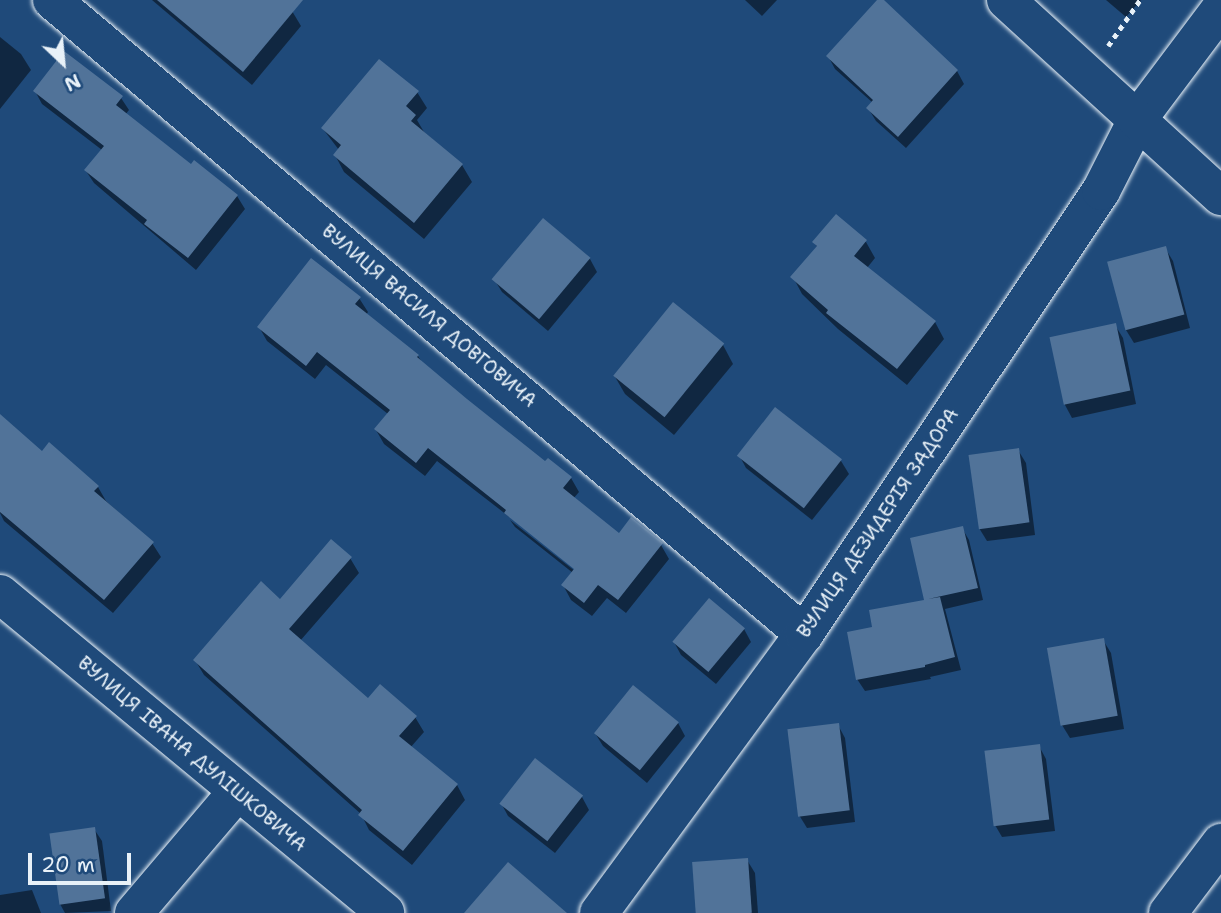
<!DOCTYPE html>
<meta charset="utf-8">
<style>
body{margin:0}
#map{position:relative;width:1221px;height:913px;overflow:hidden;background:#1f4a7a;font-family:"Shantell Sans",sans-serif}
div>[style]{position:absolute}
[style*='--x']{left:calc(var(--x)*1px);top:calc(var(--y)*1px);width:calc(var(--w)*1px);rotate:calc(var(--a)*1deg)}
.shadow>*{inset:0;background:#0007}
.building>*{inset:0;background:#517399;transform-origin:0 0}
.path>*{height:4.5px;margin-top:-2.25px;transform-origin:0;background:repeating-linear-gradient(90deg,#e8f1f8 0 5px,transparent 0 10px)}
.roads{filter:drop-shadow(0 0 2px #e8f1f8) drop-shadow(0 0 2px #e8f1f8)}
.minor>*{height:38px;margin:-19px;padding:0 19px;transform-origin:19px;border-radius:19px;background:#1f4a7a}
.major>*{height:38px;margin:-19px;padding:0 19px;transform-origin:19px;border-radius:19px;background:#1f4a7a}
span{translate:-50% -50%;white-space:nowrap;text-align:center;line-height:1.15;-webkit-text-stroke:6px #1f4a7a;paint-order:stroke}
.street-label{font-size:19px;color:#e8f1f8}
.north{position:absolute;left:28px;top:28px;width:70px;height:70px;-webkit-text-stroke:5px #1f4a7a;paint-order:stroke;rotate:154deg;font-size:19px;font-weight:700;line-height:28px;text-align:center;color:#e8f1f8}
.north::after{content:'';display:block;margin:auto;width:24px;height:32px;background:#e8f1f8;clip-path:polygon(50% 0,100% 100%,50% 72%,0 100%)}
.scale{position:absolute;left:28px;top:853px;width:103px;height:32px;box-sizing:border-box;border:4px solid #e8f1f8;border-top:0;padding-left:9px;font-size:21px;line-height:24px;white-space:nowrap;color:#e8f1f8;-webkit-text-stroke:5px #1f4a7a;paint-order:stroke}
</style>
<div id="map">
<div class="shadow">
<i style="clip-path:polygon(152px 0,279px 0,292px 11px,301px 26px,252px 85px)"></i>
<i style="clip-path:polygon(745px 0,777px 0,762px 16px)"></i>
<i style="clip-path:polygon(879px 0,957px 71px,964px 84px,906px 148px,876px 121px,868px 108px,873px 103px,835px 69px,828px 56px)"></i>
<i style="clip-path:polygon(1106px 0,1141px 0,1126px 17px)"></i>
<i style="clip-path:polygon(0 37px,21px 54px,31px 70px,0 109px)"></i>
<i style="clip-path:polygon(35px 91px,121px 98px,129px 110px,125px 115px,191px 167px,237px 196px,245px 209px,196px 270px,94px 183px,86px 171px,102px 150px,42px 104px)"></i>
<i style="clip-path:polygon(417px 92px,427px 108px,417px 120px,424px 132px,462px 165px,472px 182px,424px 239px,344px 172px,335px 155px,339px 150px,323px 129px)"></i>
<i style="clip-path:polygon(814px 242px,866px 242px,875px 258px,867px 268px,935px 322px,944px 339px,907px 385px,838px 329px,802px 294px,793px 277px,818px 248px)"></i>
<i style="clip-path:polygon(1165px 248px,1173px 261px,1190px 328px,1134px 343px,1126px 330px,1109px 263px)"></i>
<i style="clip-path:polygon(590px 259px,597px 272px,548px 331px,502px 292px,494px 279px)"></i>
<i style="clip-path:polygon(359px 298px,368px 312px,366px 315px,418px 356px,423px 364px,545px 464px,571px 478px,579px 492px,573px 499px,619px 535px,661px 545px,669px 559px,626px 613px,607px 598px,592px 616px,571px 600px,563px 585px,573px 573px,515px 527px,510px 520px,580px 575px,582px 573px,437px 461px,425px 476px,384px 444px,376px 430px,388px 414px,326px 365px,315px 379px,267px 341px,259px 327px)"></i>
<i style="clip-path:polygon(1115px 325px,1123px 338px,1136px 404px,1072px 418px,1065px 405px,1051px 338px)"></i>
<i style="clip-path:polygon(723px 345px,733px 364px,674px 435px,625px 394px,614px 375px)"></i>
<i style="clip-path:polygon(775px 409px,841px 461px,849px 474px,812px 520px,746px 468px,739px 455px)"></i>
<i style="clip-path:polygon(0 417px,42px 453px,98px 487px,106px 501px,152px 543px,161px 557px,113px 613px,4px 521px,0 513px)"></i>
<i style="clip-path:polygon(1018px 450px,1026px 463px,1035px 535px,987px 541px,979px 528px)"></i>
<i style="clip-path:polygon(962px 528px,969px 540px,983px 600px,945px 609px,961px 670px,930px 677px,931px 679px,865px 691px,857px 679px,874px 628px,926px 601px)"></i>
<i style="clip-path:polygon(350px 558px,359px 573px,300px 641px,368px 700px,415px 717px,424px 732px,410px 748px,457px 785px,465px 800px,412px 865px,369px 830px,361px 814px,204px 675px,195px 660px)"></i>
<i style="clip-path:polygon(744px 629px,751px 642px,716px 684px,681px 655px,674px 642px)"></i>
<i style="clip-path:polygon(1103px 640px,1111px 653px,1124px 729px,1070px 738px,1062px 725px)"></i>
<i style="clip-path:polygon(678px 723px,685px 736px,647px 783px,603px 746px,595px 733px)"></i>
<i style="clip-path:polygon(838px 725px,845px 738px,855px 822px,807px 828px,799px 815px)"></i>
<i style="clip-path:polygon(1039px 746px,1046px 759px,1055px 831px,1002px 837px,995px 825px)"></i>
<i style="clip-path:polygon(582px 797px,589px 810px,555px 853px,508px 816px,501px 803px)"></i>
<i style="clip-path:polygon(94px 829px,102px 841px,111px 911px,65px 913px,60px 904px)"></i>
<i style="clip-path:polygon(747px 860px,755px 873px,758px 913px,697px 913px)"></i>
<i style="clip-path:polygon(32px 890px,41px 913px,0 913px,0 895px)"></i>
</div>
<div class="building">
<i style="clip-path:polygon(157px 0,303px 0,243px 72px)"></i>
<i style="clip-path:polygon(877px 0,884px 0,958px 70px,898px 137px,866px 108px,873px 100px,826px 56px)"></i>
<i style="clip-path:polygon(64px 51px,123px 96px,116px 105px,191px 164px,194px 160px,238px 195px,188px 258px,144px 224px,147px 220px,84px 170px,104px 146px,33px 91px)"></i>
<i style="clip-path:polygon(379px 59px,419px 91px,406px 106px,416px 115px,411px 121px,463px 164px,414px 223px,333px 155px,341px 145px,321px 128px)"></i>
<i style="clip-path:polygon(836px 214px,867px 240px,854px 256px,936px 321px,897px 369px,826px 313px,828px 310px,790px 277px,817px 246px,812px 242px)"></i>
<i style="left:543px;top:218px;width:62px;height:80px;rotate:40deg"></i>
<i style="left:1166px;top:246px;width:71px;height:61px;rotate:75deg"></i>
<i style="clip-path:polygon(311px 258px,361px 297px,355px 304px,419px 355px,417px 357px,467px 399px,545px 461px,548px 458px,572px 477px,563px 488px,619px 533px,631px 517px,663px 543px,618px 600px,598px 585px,584px 603px,561px 585px,574px 569px,504px 513px,506px 510px,428px 448px,416px 463px,374px 429px,390px 410px,317px 352px,306px 366px,257px 327px)"></i>
<i style="left:673px;top:302px;width:66px;height:95px;rotate:39deg"></i>
<i style="left:1116px;top:323px;width:69px;height:68px;rotate:78deg"></i>
<i style="left:775px;top:407px;width:85px;height:62px;rotate:38deg"></i>
<i style="clip-path:polygon(0 414px,42px 451px,49px 442px,99px 486px,94px 491px,154px 542px,104px 600px,0 512px)"></i>
<i style="left:1019px;top:448px;width:75px;height:51px;rotate:82deg"></i>
<i style="clip-path:polygon(963px 526px,978px 588px,928px 599px,940px 597px,955px 657px,925px 665px,925px 667px,856px 680px,847px 632px,872px 627px,869px 610px,924px 600px,910px 538px)"></i>
<i style="clip-path:polygon(331px 539px,352px 557px,289px 629px,368px 698px,380px 684px,417px 716px,399px 736px,458px 784px,403px 851px,358px 815px,362px 810px,193px 660px,261px 581px,280px 599px)"></i>
<i style="left:709px;top:598px;width:47px;height:57px;rotate:40deg"></i>
<i style="left:1104px;top:638px;width:79px;height:58px;rotate:80deg"></i>
<i style="left:633px;top:685px;width:59px;height:62px;rotate:39deg"></i>
<i style="left:839px;top:723px;width:88px;height:52px;rotate:83deg"></i>
<i style="left:1040px;top:744px;width:76px;height:56px;rotate:83deg"></i>
<i style="left:535px;top:758px;width:61px;height:58px;rotate:38deg"></i>
<i style="left:95px;top:827px;width:72px;height:46px;rotate:82deg"></i>
<i style="left:748px;top:858px;width:55px;height:56px;rotate:86deg"></i>
<i style="clip-path:polygon(508px 862px,567px 913px,464px 913px)"></i>
</div>
<div class="path">
<i style="--x:1108;--y:46;--w:56;--a:-55.2"></i>
</div>
<div class="roads">
<div class="minor">
<i style="--x:52;--y:0;--w:984;--a:40.13"></i>
<i style="--x:0;--y:594;--w:500;--a:39.6"></i>
<i style="--x:134;--y:913;--w:159;--a:-49.6"></i>
<i style="--x:599;--y:913;--w:346;--a:-53.7"></i>
<i style="--x:804;--y:634;--w:533;--a:-56.16"></i>
<i style="--x:1101;--y:191;--w:80;--a:-63.1"></i>
<i style="--x:1137;--y:120;--w:140;--a:-53.1"></i>
<i style="--x:1168;--y:913;--w:88;--a:-52.9"></i>
</div>
<div class="major">
<i style="--x:1006;--y:0;--w:291;--a:42.4"></i>
</div>
</div>
<div class="street-label">
<span style="left:429px;top:316px;rotate:40deg">ВУЛИЦЯ ВАСИЛЯ ДОВГОВИЧА</span>
<span style="left:878px;top:523px;rotate:-56deg">ВУЛИЦЯ ДЕЗИДЕРІЯ ЗАДОРА</span>
<span style="left:192px;top:754px;rotate:40deg">ВУЛИЦЯ ІВАНА ДУЛІШКОВИЧА</span>
</div>
<div class="north">N</div>
<div class="scale">20 m</div>
</div>
